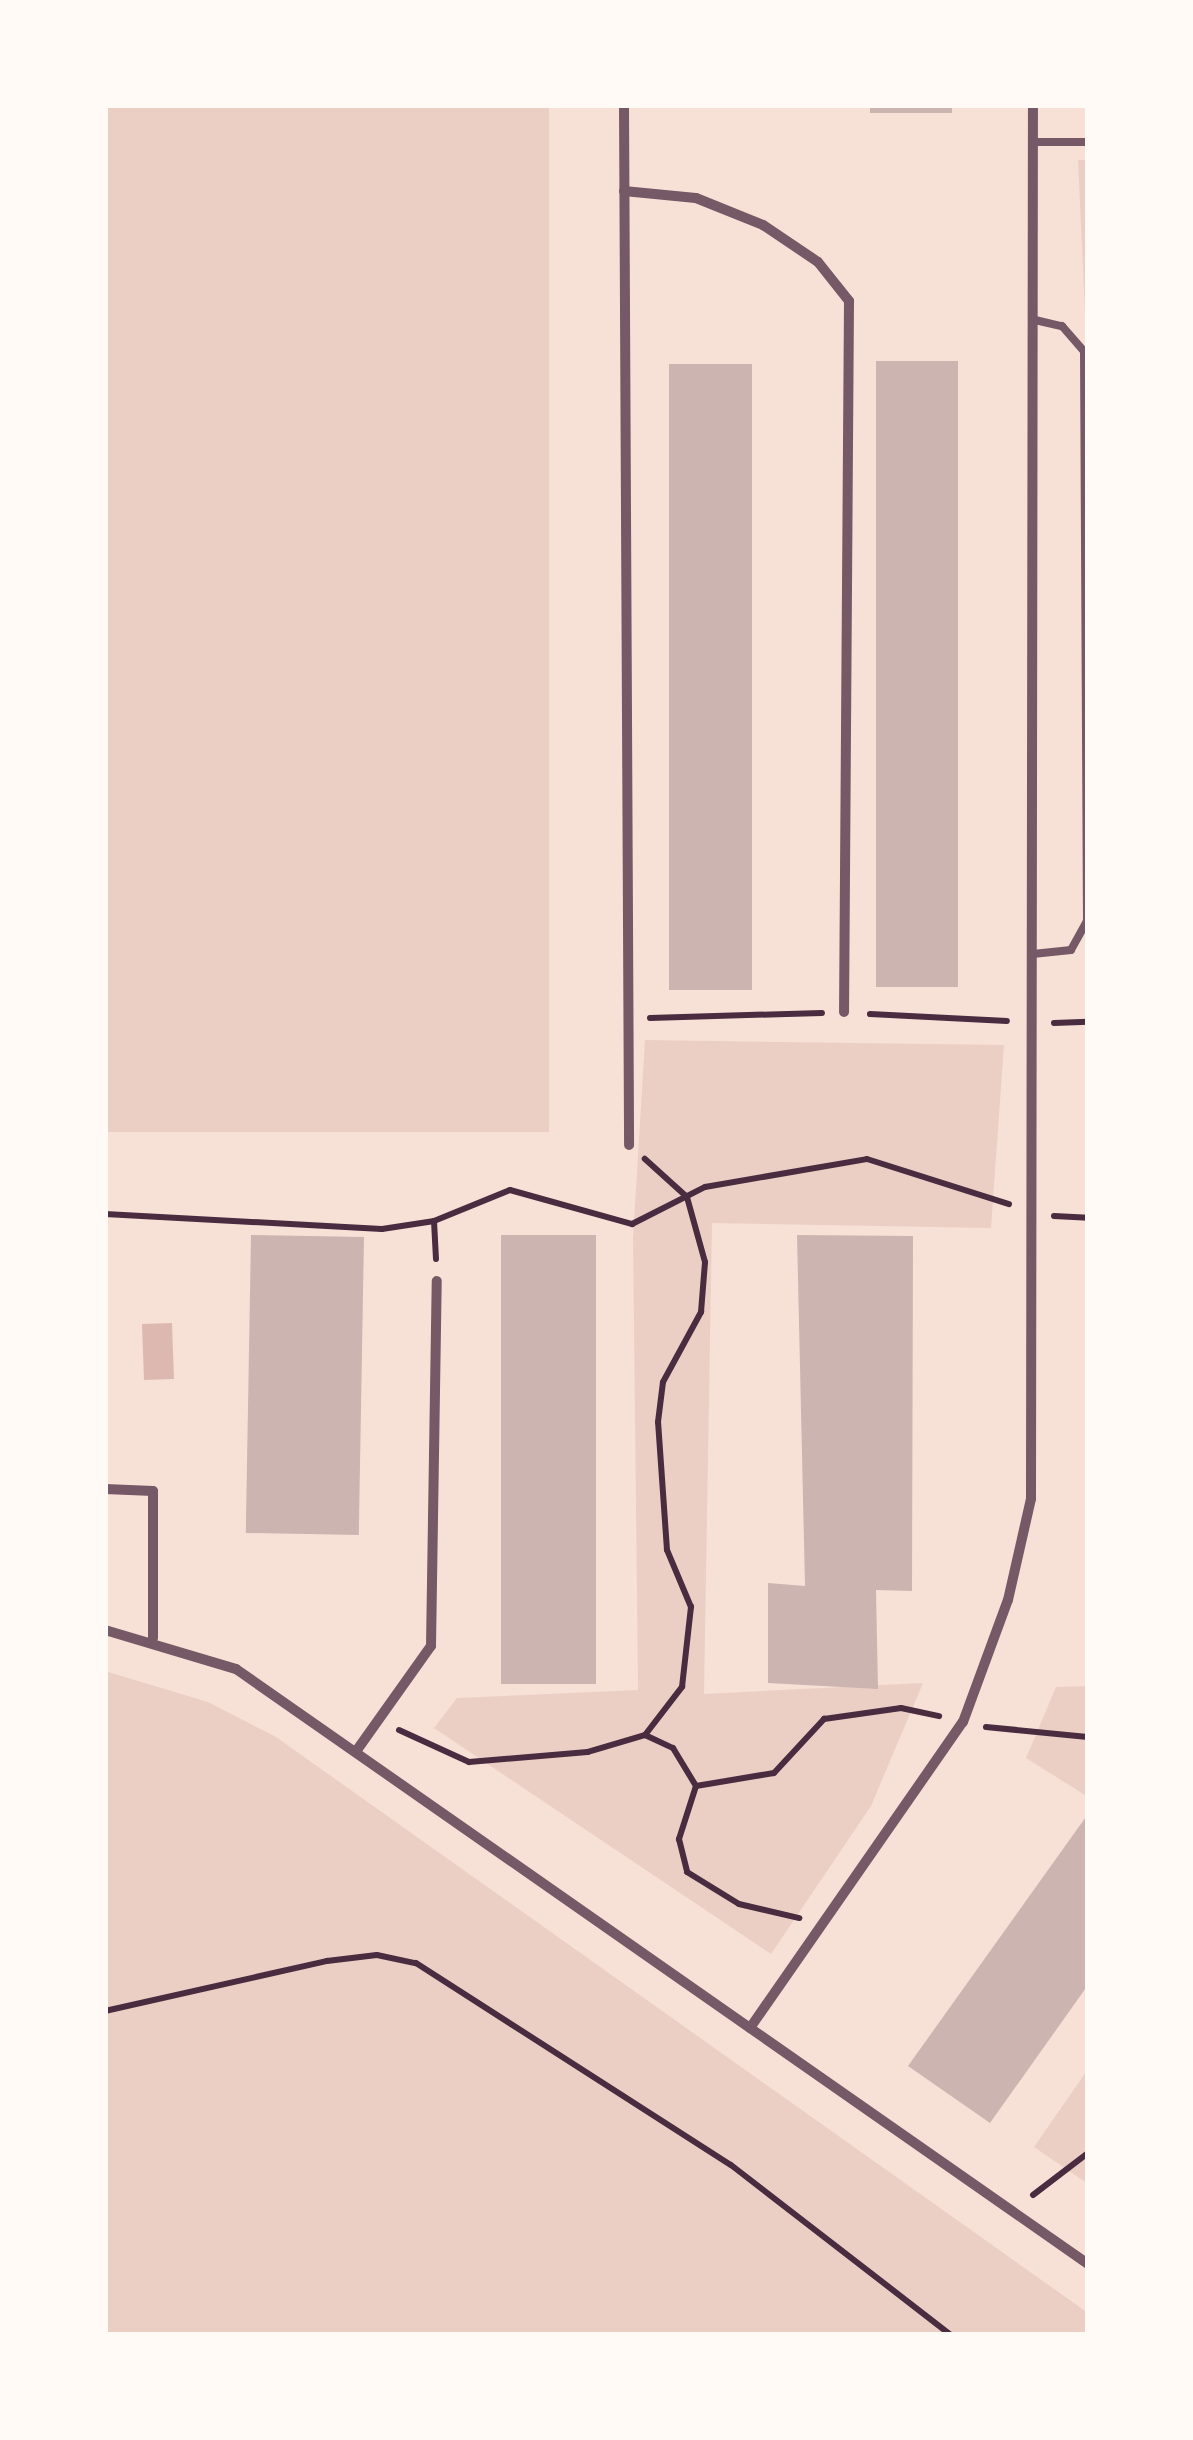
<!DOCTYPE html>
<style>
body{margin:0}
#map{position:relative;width:1193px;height:2440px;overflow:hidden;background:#f7e1d7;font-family:"Varela Round",sans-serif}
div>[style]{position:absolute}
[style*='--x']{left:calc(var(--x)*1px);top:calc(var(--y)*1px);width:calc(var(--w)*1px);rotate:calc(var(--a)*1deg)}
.green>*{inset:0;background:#ebcfc5;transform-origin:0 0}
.water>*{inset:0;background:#dcb8b0;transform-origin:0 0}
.building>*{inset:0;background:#ccb4b1;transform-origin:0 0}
.path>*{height:6px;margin:-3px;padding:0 3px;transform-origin:3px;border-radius:3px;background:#4a2c40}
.service>*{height:8px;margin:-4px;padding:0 4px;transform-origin:4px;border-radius:4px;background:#755966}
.minor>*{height:10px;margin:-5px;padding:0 5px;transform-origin:5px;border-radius:5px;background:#755966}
span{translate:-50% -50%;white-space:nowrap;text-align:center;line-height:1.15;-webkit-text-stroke:8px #fffaf5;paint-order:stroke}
.frame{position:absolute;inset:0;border:108px solid #fffaf5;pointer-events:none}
</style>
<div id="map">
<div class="green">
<i style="left:105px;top:105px;width:444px;height:1027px"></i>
<i style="clip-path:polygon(1078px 160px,1088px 160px,1088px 312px,1085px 312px)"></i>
<i style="clip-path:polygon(645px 1040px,1004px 1045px,991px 1228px,712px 1223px,704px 1694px,923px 1683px,871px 1806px,771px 1954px,434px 1728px,457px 1698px,638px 1690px,633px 1238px)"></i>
<i style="clip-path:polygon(105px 1671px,208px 1702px,276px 1737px,1088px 2313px,1088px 2335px,105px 2335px)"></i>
<i style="clip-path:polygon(1088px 1686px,1088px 1797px,1026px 1758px,1056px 1687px)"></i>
<i style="clip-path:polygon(1088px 2069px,1088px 2184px,1034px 2147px)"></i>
</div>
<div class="water">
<i style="left:172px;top:1323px;width:56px;height:30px;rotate:88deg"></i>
</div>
<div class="building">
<i style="left:870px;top:105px;width:82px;height:8px"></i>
<i style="left:876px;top:361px;width:82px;height:626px"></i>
<i style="left:669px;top:364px;width:83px;height:626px"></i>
<i style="left:251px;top:1235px;width:113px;height:298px;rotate:1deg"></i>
<i style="left:501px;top:1235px;width:95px;height:449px"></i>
<i style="clip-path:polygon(797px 1235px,913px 1236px,912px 1591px,876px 1590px,878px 1689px,768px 1683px,768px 1583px,805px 1586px)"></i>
<i style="clip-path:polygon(1088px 1814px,1088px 1985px,990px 2123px,908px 2066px)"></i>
</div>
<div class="path">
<i style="--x:870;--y:1014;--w:137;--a:2.9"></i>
<i style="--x:650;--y:1018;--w:172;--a:-1.7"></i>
<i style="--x:1054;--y:1023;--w:34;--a:-2"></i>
<i style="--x:105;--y:1214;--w:277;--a:3.1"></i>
<i style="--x:382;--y:1229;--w:53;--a:-8.7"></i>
<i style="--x:434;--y:1221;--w:82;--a:-22.2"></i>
<i style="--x:510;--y:1190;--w:127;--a:15.6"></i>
<i style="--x:632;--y:1224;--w:82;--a:-26.9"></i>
<i style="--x:705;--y:1187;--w:164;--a:-9.8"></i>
<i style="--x:867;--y:1159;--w:149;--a:17.6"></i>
<i style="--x:1054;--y:1216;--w:34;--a:3"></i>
<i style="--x:434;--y:1221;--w:38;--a:87"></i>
<i style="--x:986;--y:1727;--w:102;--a:5.6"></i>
<i style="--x:399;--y:1730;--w:77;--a:24.6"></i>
<i style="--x:469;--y:1762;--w:119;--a:-4.8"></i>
<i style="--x:588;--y:1752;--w:59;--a:-16.6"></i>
<i style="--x:645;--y:1735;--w:61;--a:-52.4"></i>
<i style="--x:682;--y:1687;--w:81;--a:-83.6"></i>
<i style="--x:691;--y:1607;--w:62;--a:-112.8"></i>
<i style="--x:667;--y:1550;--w:128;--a:-94"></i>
<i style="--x:658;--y:1422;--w:40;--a:-82.9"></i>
<i style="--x:663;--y:1382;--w:80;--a:-61.5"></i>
<i style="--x:701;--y:1312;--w:50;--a:-85.4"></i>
<i style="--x:705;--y:1262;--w:67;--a:-105.5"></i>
<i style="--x:687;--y:1197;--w:57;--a:-137.9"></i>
<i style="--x:645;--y:1735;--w:31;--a:25"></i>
<i style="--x:673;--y:1748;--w:44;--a:58.8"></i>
<i style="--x:696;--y:1786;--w:56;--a:107.8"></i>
<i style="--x:679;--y:1839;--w:34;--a:76"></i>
<i style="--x:687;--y:1872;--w:61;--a:31.6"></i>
<i style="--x:739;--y:1904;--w:62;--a:13.1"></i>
<i style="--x:696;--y:1786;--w:79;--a:-9.5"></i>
<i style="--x:774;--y:1773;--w:74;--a:-47.2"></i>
<i style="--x:824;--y:1719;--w:78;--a:-8.1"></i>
<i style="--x:901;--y:1708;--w:39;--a:12"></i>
<i style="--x:105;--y:2011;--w:228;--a:-12.7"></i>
<i style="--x:327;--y:1961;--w:50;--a:-6.8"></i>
<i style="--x:377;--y:1955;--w:40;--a:12"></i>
<i style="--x:416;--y:1963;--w:374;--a:32.7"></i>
<i style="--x:731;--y:2165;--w:278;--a:37.7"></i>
<i style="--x:1033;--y:2195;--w:69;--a:-37.4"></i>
</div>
<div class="service">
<i style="--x:1033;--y:142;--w:55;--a:0"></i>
<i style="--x:1035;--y:320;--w:28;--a:13"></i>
<i style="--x:1062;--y:326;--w:33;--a:49"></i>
<i style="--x:1084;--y:351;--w:570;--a:89.7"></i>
<i style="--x:1087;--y:921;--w:33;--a:119"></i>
<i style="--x:1071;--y:950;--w:36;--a:174"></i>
</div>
<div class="minor">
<i style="--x:624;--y:105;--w:1040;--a:89.72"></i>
<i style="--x:624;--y:191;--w:72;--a:5.6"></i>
<i style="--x:696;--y:198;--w:72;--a:21.9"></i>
<i style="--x:763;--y:225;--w:66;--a:33.9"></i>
<i style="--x:818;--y:262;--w:50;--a:51.5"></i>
<i style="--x:849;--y:301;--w:711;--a:90.4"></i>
<i style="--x:105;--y:1489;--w:48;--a:2.4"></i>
<i style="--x:153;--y:1491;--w:147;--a:90"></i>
<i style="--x:105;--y:1630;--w:137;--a:16.6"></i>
<i style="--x:236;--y:1669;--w:1039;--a:34.93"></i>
<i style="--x:357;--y:1750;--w:128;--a:-54.6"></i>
<i style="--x:431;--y:1646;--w:365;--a:-89.1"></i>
<i style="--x:750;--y:2028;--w:373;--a:-55.2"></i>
<i style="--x:963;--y:1722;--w:130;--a:-69.8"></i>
<i style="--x:1008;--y:1600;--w:104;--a:-77.2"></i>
<i style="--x:1031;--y:1499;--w:1394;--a:-89.92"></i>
</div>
<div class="frame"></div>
</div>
